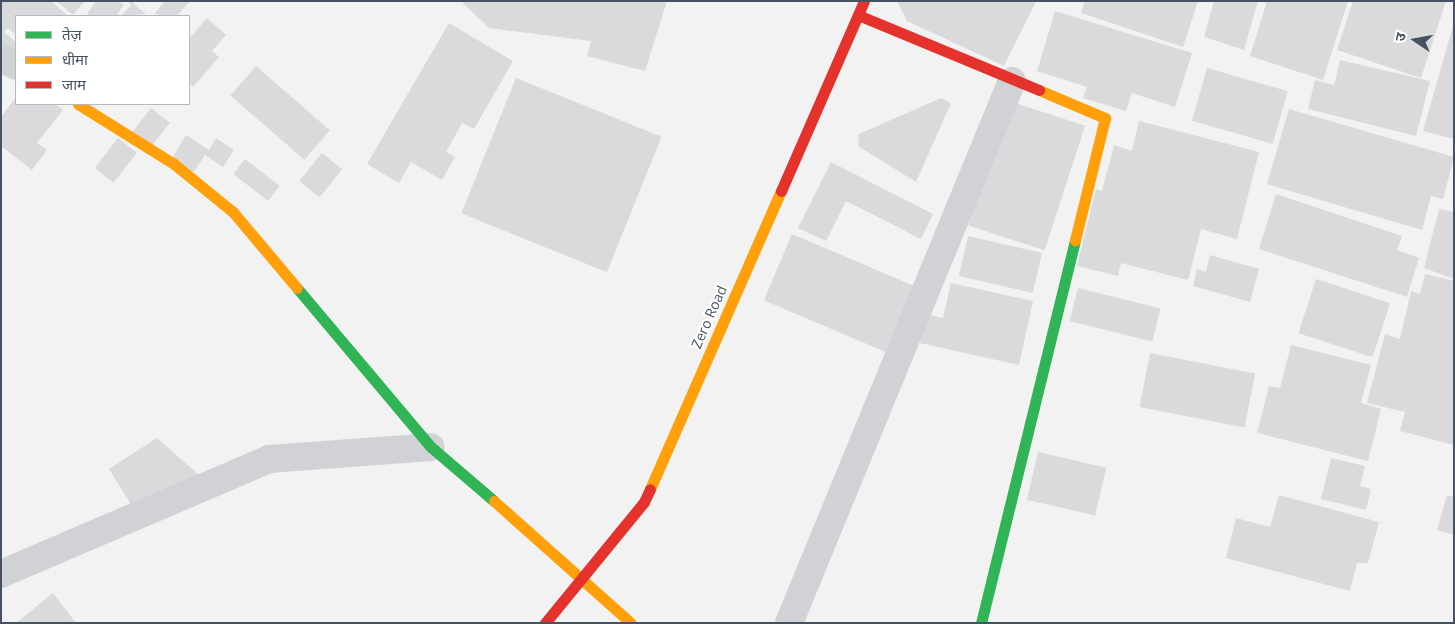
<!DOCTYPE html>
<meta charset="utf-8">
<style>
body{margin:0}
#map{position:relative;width:1455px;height:624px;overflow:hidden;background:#f3f2f2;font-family:"Open Sans","Noto Sans Devanagari",sans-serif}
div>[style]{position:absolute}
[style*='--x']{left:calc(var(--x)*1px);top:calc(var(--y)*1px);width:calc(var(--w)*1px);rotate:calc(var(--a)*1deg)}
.building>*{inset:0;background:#dadadc;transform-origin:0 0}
.street>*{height:28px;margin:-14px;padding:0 14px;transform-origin:14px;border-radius:14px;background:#d0d2d5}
.fast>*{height:11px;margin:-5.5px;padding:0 5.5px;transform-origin:5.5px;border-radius:5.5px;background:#30b455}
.slow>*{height:11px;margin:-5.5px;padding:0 5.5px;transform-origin:5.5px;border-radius:5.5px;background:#ff9f0a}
.jam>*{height:11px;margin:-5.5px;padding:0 5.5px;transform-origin:5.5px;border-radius:5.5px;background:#e5322d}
span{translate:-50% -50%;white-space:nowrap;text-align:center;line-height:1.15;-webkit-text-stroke:4.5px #fff;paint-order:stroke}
.street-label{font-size:14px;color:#465261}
.frame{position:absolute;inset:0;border:2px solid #465261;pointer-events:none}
.legend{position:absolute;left:15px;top:15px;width:175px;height:90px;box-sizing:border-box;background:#fff;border:1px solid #b5bac0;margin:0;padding:6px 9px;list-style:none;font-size:15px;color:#465261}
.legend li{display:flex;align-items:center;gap:10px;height:25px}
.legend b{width:25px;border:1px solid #b5bac0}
.north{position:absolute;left:1390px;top:15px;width:50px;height:50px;-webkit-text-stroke:4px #fff;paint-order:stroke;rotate:282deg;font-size:14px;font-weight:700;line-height:20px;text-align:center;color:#465261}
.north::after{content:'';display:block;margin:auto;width:18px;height:22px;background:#465261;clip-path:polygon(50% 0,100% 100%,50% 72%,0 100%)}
</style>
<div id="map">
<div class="building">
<i style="clip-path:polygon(1px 1px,51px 1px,68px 16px,16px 16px,16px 35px,8px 28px,4px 32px,16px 42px,16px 53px,1px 55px)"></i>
<i style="clip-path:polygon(56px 1px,85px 1px,73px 15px)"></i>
<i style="clip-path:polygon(96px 1px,119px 1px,124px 5px,116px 16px,90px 16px,87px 14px)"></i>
<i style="clip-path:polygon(128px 1px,135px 1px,133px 3px,146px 14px,121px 16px,131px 5px)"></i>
<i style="clip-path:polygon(165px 1px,190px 1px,177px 16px,160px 16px,155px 13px)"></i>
<i style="clip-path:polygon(461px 1px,667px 1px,645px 71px,587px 56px,591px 41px,489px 28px)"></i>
<i style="clip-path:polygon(897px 1px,1036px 1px,1004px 66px,907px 21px)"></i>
<i style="clip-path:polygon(1085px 1px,1198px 1px,1183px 47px,1081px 13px)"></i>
<i style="clip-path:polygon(1214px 1px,1258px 1px,1244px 50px,1204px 37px)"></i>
<i style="clip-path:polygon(1267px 1px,1348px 1px,1323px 80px,1250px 56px)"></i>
<i style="clip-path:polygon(1353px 1px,1446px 1px,1421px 78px,1337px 50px)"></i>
<i style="clip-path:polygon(1055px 11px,1192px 53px,1175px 107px,1132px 93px,1126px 111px,1083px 98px,1087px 87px,1037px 71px)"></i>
<i style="clip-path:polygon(207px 18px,226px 35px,212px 51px,219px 57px,193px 87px,189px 83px,189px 39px)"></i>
<i style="clip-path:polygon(449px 23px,513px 61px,474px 129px,462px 123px,446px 152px,455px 157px,442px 180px,411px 162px,399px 183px,367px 164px)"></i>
<i style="clip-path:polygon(1453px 26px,1454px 26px,1454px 139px,1423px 131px)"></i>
<i style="clip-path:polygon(1340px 60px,1430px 81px,1416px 136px,1308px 109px,1315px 80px,1334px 85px)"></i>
<i style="left:256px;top:66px;width:98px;height:39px;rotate:41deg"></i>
<i style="left:1207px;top:68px;width:84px;height:55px;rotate:16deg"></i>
<i style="left:516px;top:78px;width:157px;height:146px;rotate:22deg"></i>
<i style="clip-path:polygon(16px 97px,16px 104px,55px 104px,63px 110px,37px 143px,47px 150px,32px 170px,1px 146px,1px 117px)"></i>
<i style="clip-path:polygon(941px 98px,951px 103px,916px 182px,858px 146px,859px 134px)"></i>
<i style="left:1009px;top:101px;width:80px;height:131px;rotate:18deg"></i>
<i style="left:151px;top:108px;width:24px;height:30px;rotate:38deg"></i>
<i style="clip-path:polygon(1289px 109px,1454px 157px,1443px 199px,1431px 196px,1422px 230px,1267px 184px)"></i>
<i style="clip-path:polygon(1139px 121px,1259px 152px,1237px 239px,1201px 229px,1188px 280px,1121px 263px,1118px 276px,1077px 266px,1096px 189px,1102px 191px,1114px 145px,1132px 151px)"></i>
<i style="clip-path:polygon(186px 135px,209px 150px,216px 138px,234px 150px,223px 167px,205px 155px,193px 173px,172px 158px)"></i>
<i style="left:118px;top:138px;width:24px;height:38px;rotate:38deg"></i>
<i style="left:322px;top:153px;width:26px;height:36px;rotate:39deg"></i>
<i style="left:245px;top:159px;width:44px;height:19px;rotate:38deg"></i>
<i style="clip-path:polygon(831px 162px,933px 214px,921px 239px,846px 201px,826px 241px,798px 228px)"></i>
<i style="clip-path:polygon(1276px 194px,1402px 236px,1397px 250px,1419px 258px,1407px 297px,1259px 249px)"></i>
<i style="clip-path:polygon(1439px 209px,1454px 212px,1454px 279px,1424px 268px)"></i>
<i style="left:792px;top:234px;width:138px;height:72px;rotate:23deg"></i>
<i style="left:968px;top:236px;width:76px;height:41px;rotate:13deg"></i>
<i style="clip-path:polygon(1210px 255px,1259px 269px,1250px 302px,1193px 286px,1197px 269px,1206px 272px)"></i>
<i style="clip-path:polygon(1425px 274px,1454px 281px,1454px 445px,1400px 431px,1405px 412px,1367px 403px,1385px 334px,1400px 339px,1411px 291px,1420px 294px)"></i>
<i style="left:1316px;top:279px;width:78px;height:57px;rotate:18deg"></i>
<i style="clip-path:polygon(951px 283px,1033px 301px,1019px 365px,920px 343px,927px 314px,943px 318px)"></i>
<i style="left:1078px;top:288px;width:85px;height:34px;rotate:14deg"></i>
<i style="clip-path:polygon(1291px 345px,1371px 365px,1361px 403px,1381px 409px,1368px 461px,1257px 433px,1269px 386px,1280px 388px)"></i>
<i style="left:1150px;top:353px;width:107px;height:55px;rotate:11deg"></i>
<i style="clip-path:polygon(157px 438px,199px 475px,137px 514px,109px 469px)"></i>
<i style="left:1038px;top:452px;width:70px;height:49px;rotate:13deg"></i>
<i style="clip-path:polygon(1331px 458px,1365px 466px,1360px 486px,1371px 489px,1366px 510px,1321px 499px)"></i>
<i style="clip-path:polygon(1279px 495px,1379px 522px,1368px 563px,1357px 563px,1350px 591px,1226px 558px,1236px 518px,1270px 527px)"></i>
<i style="clip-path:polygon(1447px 495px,1454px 497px,1454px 535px,1437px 530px)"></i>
<i style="clip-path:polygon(53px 593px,76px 623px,16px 623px)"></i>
</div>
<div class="street">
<i style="--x:1;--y:58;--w:17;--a:28"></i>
<i style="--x:1;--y:574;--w:292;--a:-23.2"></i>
<i style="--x:269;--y:459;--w:162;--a:-4.2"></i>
<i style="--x:789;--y:623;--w:586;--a:-67.64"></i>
</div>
<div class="fast">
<i style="--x:297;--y:288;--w:208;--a:49.9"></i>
<i style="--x:431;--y:447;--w:83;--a:40.6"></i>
<i style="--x:981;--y:623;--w:394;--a:-76.2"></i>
</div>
<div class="slow">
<i style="--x:1039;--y:90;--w:72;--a:23"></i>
<i style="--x:1105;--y:118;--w:126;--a:103.8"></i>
<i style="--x:78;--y:104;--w:113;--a:32"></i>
<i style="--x:174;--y:164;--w:76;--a:39.1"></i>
<i style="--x:233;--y:212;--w:99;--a:49.9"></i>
<i style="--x:650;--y:489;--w:326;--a:-66.3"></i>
<i style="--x:494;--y:501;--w:183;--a:41.7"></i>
</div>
<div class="jam">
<i style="--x:858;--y:15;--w:196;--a:22.5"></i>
<i style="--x:781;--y:191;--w:207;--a:-66.4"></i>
<i style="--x:545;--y:623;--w:156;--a:-50.7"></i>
<i style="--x:644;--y:502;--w:14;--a:-65"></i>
</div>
<div class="street-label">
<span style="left:709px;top:317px;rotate:-66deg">Zero Road</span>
</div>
<div class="frame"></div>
<ul class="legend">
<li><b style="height:6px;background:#30b455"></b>तेज़</li>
<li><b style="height:6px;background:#ff9f0a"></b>धीमा</li>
<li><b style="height:6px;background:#e5322d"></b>जाम</li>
</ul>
<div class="north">उ</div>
</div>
